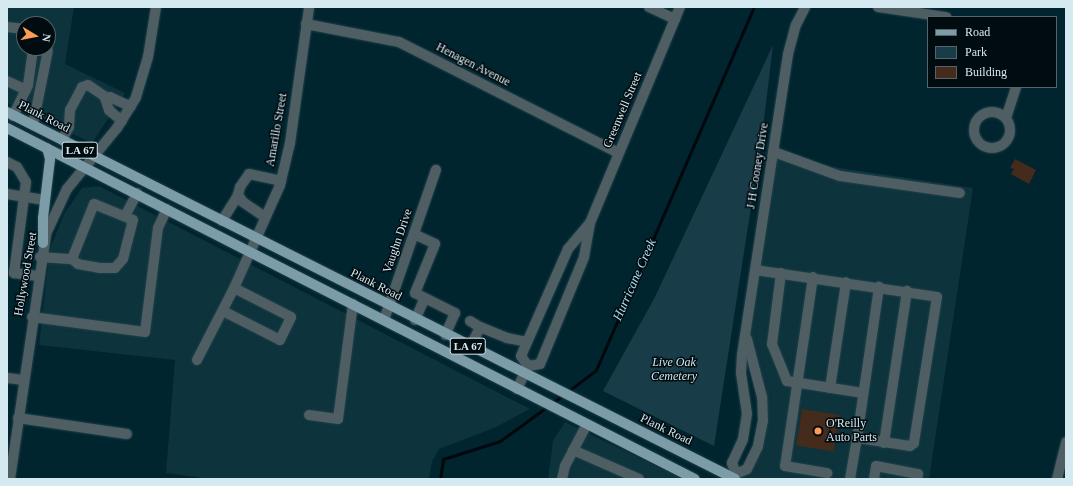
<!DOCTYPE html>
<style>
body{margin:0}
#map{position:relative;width:1073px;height:486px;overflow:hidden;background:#00252f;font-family:Georgia,serif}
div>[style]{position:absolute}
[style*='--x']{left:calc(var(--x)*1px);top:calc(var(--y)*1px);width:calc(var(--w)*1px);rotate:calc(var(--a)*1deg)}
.built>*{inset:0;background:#0d333c}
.green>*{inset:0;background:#193d48}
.stream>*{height:3px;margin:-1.5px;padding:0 1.5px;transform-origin:1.5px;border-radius:1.5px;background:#00080d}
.building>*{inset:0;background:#442b1b;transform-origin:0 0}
.roads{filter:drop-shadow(0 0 1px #1e404a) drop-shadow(0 0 1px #1e404a)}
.minor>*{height:10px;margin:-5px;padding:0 5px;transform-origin:5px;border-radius:5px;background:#4f5e63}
.minor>.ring{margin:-5px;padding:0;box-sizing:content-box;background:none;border:10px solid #4f5e63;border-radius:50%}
.major>*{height:10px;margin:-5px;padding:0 5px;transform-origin:5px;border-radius:5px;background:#7c9ca7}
.dots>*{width:11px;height:11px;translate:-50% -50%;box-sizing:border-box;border:2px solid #010c10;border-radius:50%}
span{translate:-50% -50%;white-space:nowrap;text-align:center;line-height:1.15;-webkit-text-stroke:3px #010c10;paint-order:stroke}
.shield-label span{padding:1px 3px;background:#010c10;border:1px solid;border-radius:3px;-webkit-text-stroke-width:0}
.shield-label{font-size:11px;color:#d5e9f0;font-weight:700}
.street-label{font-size:12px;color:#d5e9f0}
.park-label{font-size:12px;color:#cee9f2;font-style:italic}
.poi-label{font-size:12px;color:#d5e9f0}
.left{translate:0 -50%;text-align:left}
.water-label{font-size:13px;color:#a8e0f3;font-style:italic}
.frame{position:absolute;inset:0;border:8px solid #d5e9f0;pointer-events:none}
.legend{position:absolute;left:927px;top:16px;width:130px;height:72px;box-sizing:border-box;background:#010c10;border:1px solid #56646a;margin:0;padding:5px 7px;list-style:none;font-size:12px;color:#d5e9f0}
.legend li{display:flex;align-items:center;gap:8px;height:20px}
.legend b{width:20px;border:1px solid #56646a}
.north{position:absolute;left:16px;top:16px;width:40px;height:40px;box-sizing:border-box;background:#010c10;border:1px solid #56646a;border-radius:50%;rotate:100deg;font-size:11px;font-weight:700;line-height:16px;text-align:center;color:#d5e9f0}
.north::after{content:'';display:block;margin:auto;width:14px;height:18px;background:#fe9c57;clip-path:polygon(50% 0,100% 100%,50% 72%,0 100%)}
</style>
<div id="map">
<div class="built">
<i style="clip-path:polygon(evenodd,7px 7px,74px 7px,65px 64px,125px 93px,92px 143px,7px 103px,7px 7px,24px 24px,48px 24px,48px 48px,24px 48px,24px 24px)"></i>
<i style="clip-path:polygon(773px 158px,973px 188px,929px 479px,742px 479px,760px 437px,763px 406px,746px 331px)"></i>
<i style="clip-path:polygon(99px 186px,530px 409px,494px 428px,439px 449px,432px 461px,429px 479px,210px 479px,166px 473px,175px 360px,39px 345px,50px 249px,64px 214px,82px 188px)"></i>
<i style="clip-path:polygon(565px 422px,683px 479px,548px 479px,553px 441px)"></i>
</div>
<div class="green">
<i style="clip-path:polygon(773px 45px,762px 136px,714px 446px,603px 391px,655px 297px)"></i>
</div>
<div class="stream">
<i style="--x:567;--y:392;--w:36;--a:-37"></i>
<i style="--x:596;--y:370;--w:396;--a:-66.5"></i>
<i style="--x:440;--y:479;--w:20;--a:-81"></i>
<i style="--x:443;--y:459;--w:60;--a:-17.5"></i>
<i style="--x:500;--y:441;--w:78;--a:-36.1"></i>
</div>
<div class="building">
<i style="clip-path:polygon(1015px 159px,1036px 170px,1029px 184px,1011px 174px,1014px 169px,1010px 168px)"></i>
<i style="left:802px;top:409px;width:38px;height:37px;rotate:9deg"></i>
</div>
<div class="roads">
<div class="minor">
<i style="--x:649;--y:7;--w:29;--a:25"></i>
<i style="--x:878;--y:7;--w:69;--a:8.4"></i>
<i style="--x:306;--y:24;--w:95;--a:11"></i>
<i style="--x:399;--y:42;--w:246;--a:26.8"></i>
<i style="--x:7;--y:27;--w:17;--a:7"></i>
<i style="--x:7;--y:81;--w:21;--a:25"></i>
<i class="ring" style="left:974px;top:112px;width:26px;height:26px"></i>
<i style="--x:13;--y:116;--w:34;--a:-64"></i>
<i style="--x:28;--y:85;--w:37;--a:-82"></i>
<i style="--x:1006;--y:118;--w:33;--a:-72"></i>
<i style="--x:122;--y:121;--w:17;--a:-140"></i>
<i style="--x:109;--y:110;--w:13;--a:-108"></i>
<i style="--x:105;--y:98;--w:5;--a:-11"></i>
<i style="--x:110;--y:97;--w:23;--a:25"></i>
<i style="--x:33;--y:125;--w:76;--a:-78.7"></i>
<i style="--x:62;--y:140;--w:15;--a:-62"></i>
<i style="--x:69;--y:127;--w:17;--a:-87"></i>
<i style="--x:70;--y:110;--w:26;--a:-62"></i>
<i style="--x:82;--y:87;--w:6;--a:-18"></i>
<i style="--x:88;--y:85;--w:22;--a:34"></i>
<i style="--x:774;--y:152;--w:70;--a:20"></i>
<i style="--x:840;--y:176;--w:121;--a:8.1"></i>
<i style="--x:7;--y:162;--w:11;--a:27"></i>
<i style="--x:17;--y:167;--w:17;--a:59"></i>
<i style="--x:26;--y:182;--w:92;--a:97.5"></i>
<i style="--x:14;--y:273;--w:24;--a:7"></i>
<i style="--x:7;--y:194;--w:38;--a:9"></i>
<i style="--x:125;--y:216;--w:26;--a:-62"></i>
<i style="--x:265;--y:217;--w:27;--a:-146"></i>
<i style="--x:243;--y:202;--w:9;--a:-126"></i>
<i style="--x:238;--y:195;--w:8;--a:-76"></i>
<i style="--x:240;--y:187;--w:16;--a:-55"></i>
<i style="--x:249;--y:174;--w:33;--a:12"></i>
<i style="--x:222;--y:221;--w:31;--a:-58"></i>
<i style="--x:414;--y:234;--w:23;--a:25"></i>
<i style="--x:435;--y:244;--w:53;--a:112.2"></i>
<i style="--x:415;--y:293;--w:45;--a:26.6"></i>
<i style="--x:455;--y:313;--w:24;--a:114"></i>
<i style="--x:40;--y:257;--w:32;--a:4"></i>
<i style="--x:72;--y:259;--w:59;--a:-68.2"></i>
<i style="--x:94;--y:204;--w:42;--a:22.3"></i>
<i style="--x:133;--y:220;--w:40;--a:104.4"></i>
<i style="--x:123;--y:259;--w:12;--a:132"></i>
<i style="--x:115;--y:268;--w:15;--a:180"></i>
<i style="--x:100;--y:268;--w:22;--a:-170"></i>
<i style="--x:78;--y:264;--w:8;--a:-140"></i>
<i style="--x:755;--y:270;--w:184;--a:8.4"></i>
<i style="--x:937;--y:297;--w:148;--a:99"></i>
<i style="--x:914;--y:443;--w:5;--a:143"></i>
<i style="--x:910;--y:446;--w:54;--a:-171.4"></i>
<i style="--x:857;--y:438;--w:42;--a:99.7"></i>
<i style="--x:781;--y:273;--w:72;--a:97.2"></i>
<i style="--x:772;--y:344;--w:40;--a:68"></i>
<i style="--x:787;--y:381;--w:77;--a:9"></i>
<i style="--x:813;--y:277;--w:191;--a:98.4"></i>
<i style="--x:785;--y:466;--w:43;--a:9.5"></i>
<i style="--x:223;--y:311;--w:64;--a:27"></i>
<i style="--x:280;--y:340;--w:25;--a:-64"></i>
<i style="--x:291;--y:317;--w:64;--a:-153"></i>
<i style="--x:32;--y:317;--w:114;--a:7.6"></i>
<i style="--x:145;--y:332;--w:105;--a:-82.9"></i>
<i style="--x:158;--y:228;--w:21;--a:-65"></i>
<i style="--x:384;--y:320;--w:159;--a:-70.9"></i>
<i style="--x:415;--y:320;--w:24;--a:-66"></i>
<i style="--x:470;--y:321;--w:12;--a:31"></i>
<i style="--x:470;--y:347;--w:22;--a:-63"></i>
<i style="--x:480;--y:327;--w:29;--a:22"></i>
<i style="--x:507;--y:338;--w:20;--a:11"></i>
<i style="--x:197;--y:360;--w:81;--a:-62.8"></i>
<i style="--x:234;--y:288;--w:113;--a:-65.9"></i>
<i style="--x:280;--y:185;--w:43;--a:-76.6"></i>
<i style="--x:290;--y:143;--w:137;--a:-82"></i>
<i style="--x:528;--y:366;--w:12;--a:-9"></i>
<i style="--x:540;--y:364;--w:116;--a:-67.6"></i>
<i style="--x:584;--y:257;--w:35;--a:-80"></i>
<i style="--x:590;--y:223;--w:234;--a:-67.4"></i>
<i style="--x:528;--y:366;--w:12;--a:-125"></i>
<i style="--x:521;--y:356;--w:117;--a:-66.3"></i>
<i style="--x:568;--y:249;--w:34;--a:-50"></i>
<i style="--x:7;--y:378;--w:17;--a:7"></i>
<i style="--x:830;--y:388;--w:107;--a:-81.4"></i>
<i style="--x:517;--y:389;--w:25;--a:-64"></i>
<i style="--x:309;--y:415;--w:29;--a:8"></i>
<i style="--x:338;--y:419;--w:116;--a:-82.6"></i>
<i style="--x:18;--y:418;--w:110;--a:8.4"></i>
<i style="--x:857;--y:438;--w:153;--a:-81.7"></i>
<i style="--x:884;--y:443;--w:154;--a:-81.4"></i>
<i style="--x:573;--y:450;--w:72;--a:23.7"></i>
<i style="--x:736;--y:474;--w:12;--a:-24"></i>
<i style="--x:747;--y:469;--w:25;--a:-64"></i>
<i style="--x:758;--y:446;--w:25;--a:-79"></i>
<i style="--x:763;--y:421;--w:24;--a:-92"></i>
<i style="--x:762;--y:397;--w:60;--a:-104.5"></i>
<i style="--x:10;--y:479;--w:248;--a:-81.6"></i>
<i style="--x:46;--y:234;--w:50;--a:-65"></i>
<i style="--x:67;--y:189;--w:79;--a:-50.7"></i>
<i style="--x:117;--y:128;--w:36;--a:-58"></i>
<i style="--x:136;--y:97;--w:42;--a:-73.3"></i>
<i style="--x:148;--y:57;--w:51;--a:-80.9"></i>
<i style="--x:562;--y:479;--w:13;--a:-77"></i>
<i style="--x:565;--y:466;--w:47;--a:-62.4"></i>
<i style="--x:734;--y:479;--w:5;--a:-68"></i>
<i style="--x:736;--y:474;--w:12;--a:-110"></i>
<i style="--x:732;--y:463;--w:26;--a:-65"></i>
<i style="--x:743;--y:439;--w:25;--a:-81"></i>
<i style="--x:747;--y:414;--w:41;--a:-98.3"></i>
<i style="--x:741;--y:373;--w:18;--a:-87"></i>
<i style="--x:742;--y:355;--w:304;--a:-81.3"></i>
<i style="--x:788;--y:54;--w:30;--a:-75"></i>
<i style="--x:796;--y:25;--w:20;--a:-63"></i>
<i style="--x:874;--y:479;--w:13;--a:-81"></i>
<i style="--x:876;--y:466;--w:43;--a:10.8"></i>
<i style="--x:918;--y:474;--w:5;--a:101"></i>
<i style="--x:1057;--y:479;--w:38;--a:-76"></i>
</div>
<div class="major">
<i style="--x:7;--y:112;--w:815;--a:26.75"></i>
<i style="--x:7;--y:128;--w:772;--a:27.03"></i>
<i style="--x:43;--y:243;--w:25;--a:-90"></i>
<i style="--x:43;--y:218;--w:59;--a:-83.2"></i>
<i style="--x:50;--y:159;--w:11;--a:-105"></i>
</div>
</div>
<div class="dots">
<i style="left:818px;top:431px;background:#fe9c57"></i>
</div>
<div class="shield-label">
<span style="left:80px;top:150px">LA 67</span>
<span style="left:468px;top:346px">LA 67</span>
</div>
<div class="street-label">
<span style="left:473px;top:65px;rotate:27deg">Henagen Avenue</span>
<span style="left:623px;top:110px;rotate:-67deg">Greenwell Street</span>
<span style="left:44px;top:117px;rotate:27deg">Plank Road</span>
<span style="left:277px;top:130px;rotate:-80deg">Amarillo Street</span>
<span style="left:758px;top:166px;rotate:-81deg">J H Cooney Drive</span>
<span style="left:398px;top:241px;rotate:-71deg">Vaughn Drive</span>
<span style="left:26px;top:274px;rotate:-80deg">Hollywood Street</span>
<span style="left:376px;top:285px;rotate:27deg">Plank Road</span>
<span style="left:666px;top:430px;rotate:26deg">Plank Road</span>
</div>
<div class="park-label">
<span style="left:674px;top:370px">Live Oak<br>Cemetery</span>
</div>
<div class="poi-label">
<span class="left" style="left:826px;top:431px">O'Reilly<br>Auto Parts</span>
</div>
<div class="water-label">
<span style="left:635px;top:280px;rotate:-66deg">Hurricane Creek</span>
</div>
<div class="frame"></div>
<ul class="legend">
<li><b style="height:5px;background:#7c9ca7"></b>Road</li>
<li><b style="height:11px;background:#193d48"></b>Park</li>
<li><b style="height:11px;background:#442b1b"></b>Building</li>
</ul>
<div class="north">N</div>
</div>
